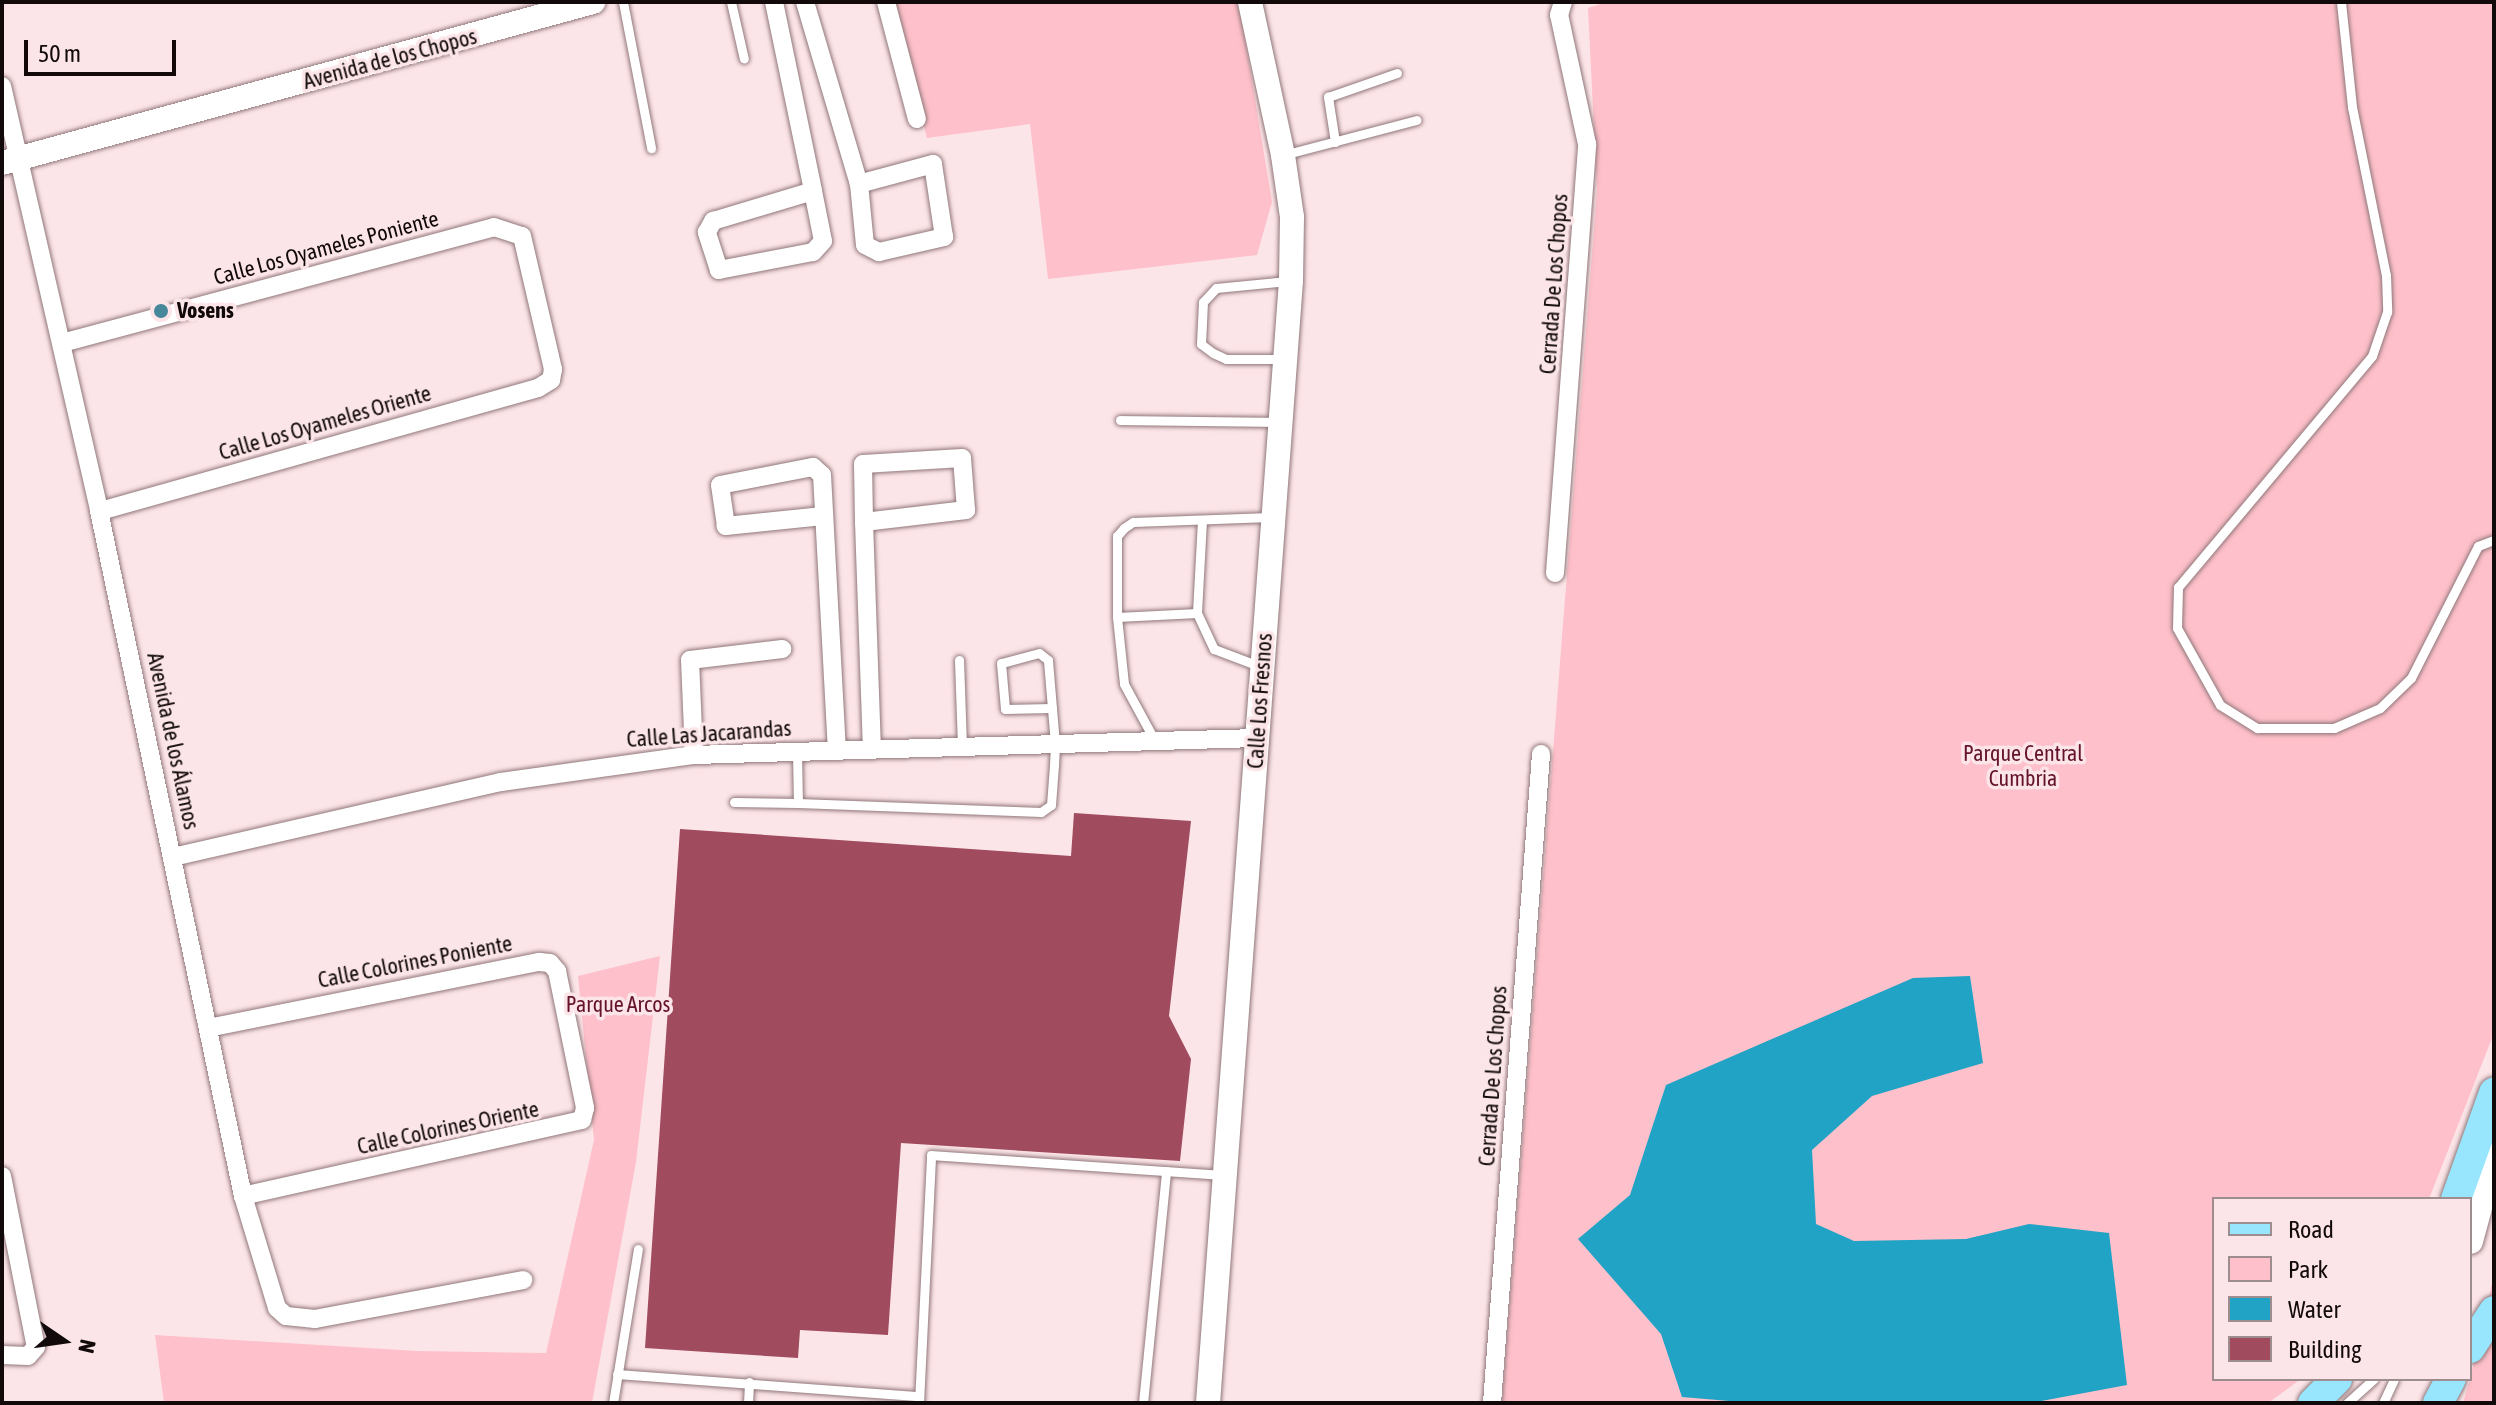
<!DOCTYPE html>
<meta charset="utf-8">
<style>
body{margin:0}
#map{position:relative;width:2496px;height:1405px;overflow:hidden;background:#fce5e8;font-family:"Asap Condensed",sans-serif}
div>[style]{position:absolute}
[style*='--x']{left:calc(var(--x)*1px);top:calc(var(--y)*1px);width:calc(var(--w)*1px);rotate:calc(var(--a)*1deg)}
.green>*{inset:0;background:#fec0ca}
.water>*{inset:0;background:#20a3c4}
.building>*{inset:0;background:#a04b5e}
.roads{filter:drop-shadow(0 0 2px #90777a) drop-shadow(0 0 2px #90777a)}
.service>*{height:9px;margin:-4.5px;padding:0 4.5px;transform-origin:4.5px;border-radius:4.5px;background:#fff}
.minor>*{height:18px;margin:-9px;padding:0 9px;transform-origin:9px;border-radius:9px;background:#fff}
.tertiary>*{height:24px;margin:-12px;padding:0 12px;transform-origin:12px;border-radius:12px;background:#fff}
.secondary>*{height:26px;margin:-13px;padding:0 13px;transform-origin:13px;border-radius:13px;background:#fff}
.primary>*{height:30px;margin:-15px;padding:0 15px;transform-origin:15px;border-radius:15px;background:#98e6fd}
.dots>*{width:22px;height:22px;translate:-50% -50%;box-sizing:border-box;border:4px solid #fce5e8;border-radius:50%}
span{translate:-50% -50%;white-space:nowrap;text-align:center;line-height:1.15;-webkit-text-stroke:7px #fce5e8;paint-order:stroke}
.street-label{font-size:22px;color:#11090a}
.poi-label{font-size:22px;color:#11090a;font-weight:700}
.left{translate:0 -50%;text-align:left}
.park-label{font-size:22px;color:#65132c}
.frame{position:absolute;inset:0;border:4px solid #11090a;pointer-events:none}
.legend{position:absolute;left:2212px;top:1197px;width:260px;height:184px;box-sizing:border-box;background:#fce5e8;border:2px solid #9e8d8f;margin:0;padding:10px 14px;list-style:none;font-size:24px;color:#11090a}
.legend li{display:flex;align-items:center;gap:16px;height:40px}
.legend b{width:40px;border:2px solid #9e8d8f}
.north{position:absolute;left:24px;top:1301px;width:80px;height:80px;-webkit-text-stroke:6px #fce5e8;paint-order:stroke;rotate:103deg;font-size:22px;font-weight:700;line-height:32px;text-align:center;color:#11090a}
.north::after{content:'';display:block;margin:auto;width:28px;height:36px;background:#11090a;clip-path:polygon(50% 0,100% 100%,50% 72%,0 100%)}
.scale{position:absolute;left:24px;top:40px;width:152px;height:36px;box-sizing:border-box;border:4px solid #11090a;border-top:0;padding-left:10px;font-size:24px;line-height:28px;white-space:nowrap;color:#11090a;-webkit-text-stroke:6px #fce5e8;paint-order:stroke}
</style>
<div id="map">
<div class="green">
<i style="clip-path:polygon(891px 2px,1239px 2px,1272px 202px,1257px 255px,1048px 279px,1030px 124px,927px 138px)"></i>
<i style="clip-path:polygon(1607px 2px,2494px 2px,2494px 1033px,2429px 1199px,2214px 1199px,2214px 1379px,2301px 1379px,2268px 1403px,1502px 1403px,1597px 190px,1588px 8px)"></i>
<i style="clip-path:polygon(660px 956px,636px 1162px,592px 1403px,164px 1403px,155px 1335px,417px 1351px,546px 1353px,594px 1140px,578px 976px)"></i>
<i style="clip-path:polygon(2494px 1275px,2494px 1403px,2463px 1403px,2470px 1379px)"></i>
</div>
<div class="water">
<i style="clip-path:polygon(1970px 976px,1983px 1063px,1872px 1096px,1812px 1150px,1816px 1224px,1854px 1241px,1966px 1239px,2029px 1224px,2109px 1233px,2127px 1385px,2031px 1403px,1753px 1403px,1682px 1397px,1661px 1334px,1578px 1239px,1630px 1195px,1666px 1085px,1913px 978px)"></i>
</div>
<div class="building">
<i style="clip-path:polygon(1074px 813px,1191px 821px,1169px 1016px,1191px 1059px,1180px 1161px,901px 1143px,888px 1335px,800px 1330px,798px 1358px,645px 1348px,680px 829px,1071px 856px)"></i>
</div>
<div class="roads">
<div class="service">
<i style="--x:623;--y:2;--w:149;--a:79.1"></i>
<i style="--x:731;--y:2;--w:58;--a:77.2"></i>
<i style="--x:2341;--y:2;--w:106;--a:84"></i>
<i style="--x:2352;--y:107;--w:171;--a:78.6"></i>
<i style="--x:2386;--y:275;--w:37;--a:88"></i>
<i style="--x:2387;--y:312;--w:46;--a:108.8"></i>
<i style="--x:2372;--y:356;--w:302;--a:130"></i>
<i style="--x:2178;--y:587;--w:41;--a:91.4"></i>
<i style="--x:2177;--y:628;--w:88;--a:60.8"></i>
<i style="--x:2220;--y:705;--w:44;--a:31.9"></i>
<i style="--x:2257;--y:728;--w:77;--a:0"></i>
<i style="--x:2334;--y:728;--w:50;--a:-23.5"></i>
<i style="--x:2380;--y:708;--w:43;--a:-44.1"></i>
<i style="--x:2411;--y:678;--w:148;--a:-63.1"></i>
<i style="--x:2478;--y:546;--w:17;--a:-21"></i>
<i style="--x:1335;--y:142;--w:46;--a:-98.8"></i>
<i style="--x:1328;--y:97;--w:73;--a:-19.2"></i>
<i style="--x:1283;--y:155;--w:138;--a:-14.7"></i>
<i style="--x:1284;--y:359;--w:58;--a:180"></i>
<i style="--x:1226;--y:359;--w:14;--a:-155"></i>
<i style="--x:1213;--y:353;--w:15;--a:-143"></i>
<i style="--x:1201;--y:344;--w:42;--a:-87.3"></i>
<i style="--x:1203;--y:302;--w:19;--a:-47"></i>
<i style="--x:1216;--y:288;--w:72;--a:-5.6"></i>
<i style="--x:1120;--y:420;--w:158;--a:0.7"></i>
<i style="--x:1202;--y:520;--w:93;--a:93.1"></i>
<i style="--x:1197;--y:613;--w:80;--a:177.1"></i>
<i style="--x:1117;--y:617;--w:81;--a:-90"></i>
<i style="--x:1117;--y:536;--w:11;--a:-49"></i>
<i style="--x:1124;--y:528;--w:11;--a:-34"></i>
<i style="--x:1133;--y:522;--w:137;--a:-2.1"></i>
<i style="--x:1197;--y:613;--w:40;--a:65"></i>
<i style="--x:1214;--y:649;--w:48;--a:20.7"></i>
<i style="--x:1117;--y:617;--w:67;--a:84"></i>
<i style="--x:1124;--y:684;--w:65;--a:61.5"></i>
<i style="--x:959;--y:660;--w:86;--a:88"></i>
<i style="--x:797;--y:752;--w:51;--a:88.9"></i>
<i style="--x:798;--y:803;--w:243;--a:2.1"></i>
<i style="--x:1041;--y:812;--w:12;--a:-35"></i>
<i style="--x:1051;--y:805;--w:40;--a:-85.7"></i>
<i style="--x:1054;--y:765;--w:21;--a:-87"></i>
<i style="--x:1055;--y:744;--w:84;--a:-94.8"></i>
<i style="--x:1048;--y:660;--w:11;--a:-142"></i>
<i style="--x:1039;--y:653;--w:39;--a:165"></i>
<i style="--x:1001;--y:663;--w:46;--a:85"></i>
<i style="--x:1005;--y:709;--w:47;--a:-1.2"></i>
<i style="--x:734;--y:802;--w:64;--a:0.9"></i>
<i style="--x:617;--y:1374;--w:303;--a:4.2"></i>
<i style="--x:613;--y:1403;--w:156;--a:-80.8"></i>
<i style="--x:748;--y:1403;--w:21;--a:-87"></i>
<i style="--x:919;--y:1403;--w:248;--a:-87.2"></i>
<i style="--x:931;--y:1155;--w:292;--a:3.9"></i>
<i style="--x:1143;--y:1403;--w:233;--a:-84.3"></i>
<i style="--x:2347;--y:1403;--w:36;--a:-42"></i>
<i style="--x:2383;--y:1403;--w:26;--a:-65"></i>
</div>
<div class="minor">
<i style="--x:774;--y:2;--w:193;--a:78.3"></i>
<i style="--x:813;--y:191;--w:51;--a:78.7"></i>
<i style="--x:823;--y:241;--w:15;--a:132"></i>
<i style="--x:813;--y:252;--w:96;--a:169.2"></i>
<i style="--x:719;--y:270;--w:40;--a:-108"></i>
<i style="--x:707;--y:232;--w:13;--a:-61"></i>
<i style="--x:713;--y:221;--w:104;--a:-16.7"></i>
<i style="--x:805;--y:2;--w:190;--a:73.5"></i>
<i style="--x:859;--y:184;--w:61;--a:84.4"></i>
<i style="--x:865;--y:245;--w:16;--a:27"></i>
<i style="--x:879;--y:252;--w:67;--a:-13"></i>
<i style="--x:944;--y:237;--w:74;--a:-98.6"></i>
<i style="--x:933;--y:164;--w:77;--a:164.9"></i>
<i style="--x:886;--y:2;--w:121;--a:75.2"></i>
<i style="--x:2;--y:86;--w:436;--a:77.1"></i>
<i style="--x:99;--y:511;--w:700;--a:78.13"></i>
<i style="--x:243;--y:1196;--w:117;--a:73.1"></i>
<i style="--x:277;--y:1308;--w:12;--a:42"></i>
<i style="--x:286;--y:1316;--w:29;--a:6"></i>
<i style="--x:315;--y:1319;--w:212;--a:-10.6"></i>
<i style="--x:62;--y:343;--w:447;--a:-15"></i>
<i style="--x:494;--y:227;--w:29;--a:18"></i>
<i style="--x:522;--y:236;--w:137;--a:76.9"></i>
<i style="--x:553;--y:369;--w:11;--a:100"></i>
<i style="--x:551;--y:380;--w:15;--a:148"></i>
<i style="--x:538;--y:388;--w:456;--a:164.3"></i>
<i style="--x:823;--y:516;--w:98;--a:174.1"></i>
<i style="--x:726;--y:526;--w:41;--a:-98.3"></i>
<i style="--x:720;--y:485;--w:95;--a:-11"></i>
<i style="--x:813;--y:467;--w:12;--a:42"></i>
<i style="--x:822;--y:475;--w:276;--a:86.9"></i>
<i style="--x:864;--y:522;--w:103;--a:-6.7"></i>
<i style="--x:966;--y:510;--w:52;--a:-94.4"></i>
<i style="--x:962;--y:458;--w:99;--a:176.5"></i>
<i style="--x:863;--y:464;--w:58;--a:89"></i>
<i style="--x:864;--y:522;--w:228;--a:88"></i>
<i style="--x:1555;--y:573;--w:430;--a:-85.7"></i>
<i style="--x:1587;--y:144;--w:132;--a:-102.2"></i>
<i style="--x:1559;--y:15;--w:14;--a:-73"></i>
<i style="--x:694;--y:755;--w:95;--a:-92.4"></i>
<i style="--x:690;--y:660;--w:93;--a:-6.8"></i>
<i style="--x:173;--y:857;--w:336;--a:-12.9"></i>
<i style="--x:501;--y:782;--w:195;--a:-8"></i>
<i style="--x:694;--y:755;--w:564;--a:-1.73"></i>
<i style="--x:208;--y:1028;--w:338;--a:-11.3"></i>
<i style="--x:539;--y:962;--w:11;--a:5"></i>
<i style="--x:550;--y:963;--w:11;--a:49"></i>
<i style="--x:557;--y:971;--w:140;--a:78.4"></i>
<i style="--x:585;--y:1108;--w:12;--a:104"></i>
<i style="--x:582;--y:1120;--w:347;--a:167.4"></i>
<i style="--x:2;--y:1176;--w:174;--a:78.8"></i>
<i style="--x:36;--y:1347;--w:12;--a:132"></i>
<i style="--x:28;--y:1356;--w:26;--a:-178"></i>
<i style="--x:1492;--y:1403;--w:651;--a:-85.68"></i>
</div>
<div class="tertiary">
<i style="--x:2;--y:163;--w:613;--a:-15.24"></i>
<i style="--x:1208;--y:1403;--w:1125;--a:-85.77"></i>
<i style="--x:1291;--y:281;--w:64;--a:-89.1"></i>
<i style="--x:1292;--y:217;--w:63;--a:-98.3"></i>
<i style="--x:1283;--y:155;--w:157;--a:-102.2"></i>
</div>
<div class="secondary">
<i style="--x:2470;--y:1241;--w:92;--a:-74.9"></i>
</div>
<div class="primary">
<i style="--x:2456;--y:1199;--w:113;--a:-70.3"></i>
<i style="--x:2470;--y:1348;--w:44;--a:-57"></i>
<i style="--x:2313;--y:1403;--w:34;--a:-45"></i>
<i style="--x:2438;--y:1403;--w:27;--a:-62"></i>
</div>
</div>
<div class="dots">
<i style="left:161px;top:311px;background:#47879a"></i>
</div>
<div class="street-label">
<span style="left:390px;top:59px;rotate:-15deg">Avenida de los Chopos</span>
<span style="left:326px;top:248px;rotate:-15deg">Calle Los Oyameles Poniente</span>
<span style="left:1554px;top:284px;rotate:-86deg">Cerrada De Los Chopos</span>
<span style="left:325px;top:423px;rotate:-16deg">Calle Los Oyameles Oriente</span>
<span style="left:1260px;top:701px;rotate:-86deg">Calle Los Fresnos</span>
<span style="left:709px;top:734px;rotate:-4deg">Calle Las Jacarandas</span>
<span style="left:173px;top:741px;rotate:78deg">Avenida de los Álamos</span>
<span style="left:415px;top:962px;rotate:-11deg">Calle Colorines Poniente</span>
<span style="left:1493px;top:1076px;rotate:-86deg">Cerrada De Los Chopos</span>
<span style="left:448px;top:1128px;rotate:-12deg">Calle Colorines Oriente</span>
</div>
<div class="poi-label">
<span class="left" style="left:177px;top:311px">Vosens</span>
</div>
<div class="park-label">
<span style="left:2023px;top:766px">Parque Central<br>Cumbria</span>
<span style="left:618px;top:1005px">Parque Arcos</span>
</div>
<div class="frame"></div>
<ul class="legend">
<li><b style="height:10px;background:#98e6fd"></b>Road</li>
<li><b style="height:22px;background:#fec0ca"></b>Park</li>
<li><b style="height:22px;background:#20a3c4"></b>Water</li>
<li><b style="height:22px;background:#a04b5e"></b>Building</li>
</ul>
<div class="north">N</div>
<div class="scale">50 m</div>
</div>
